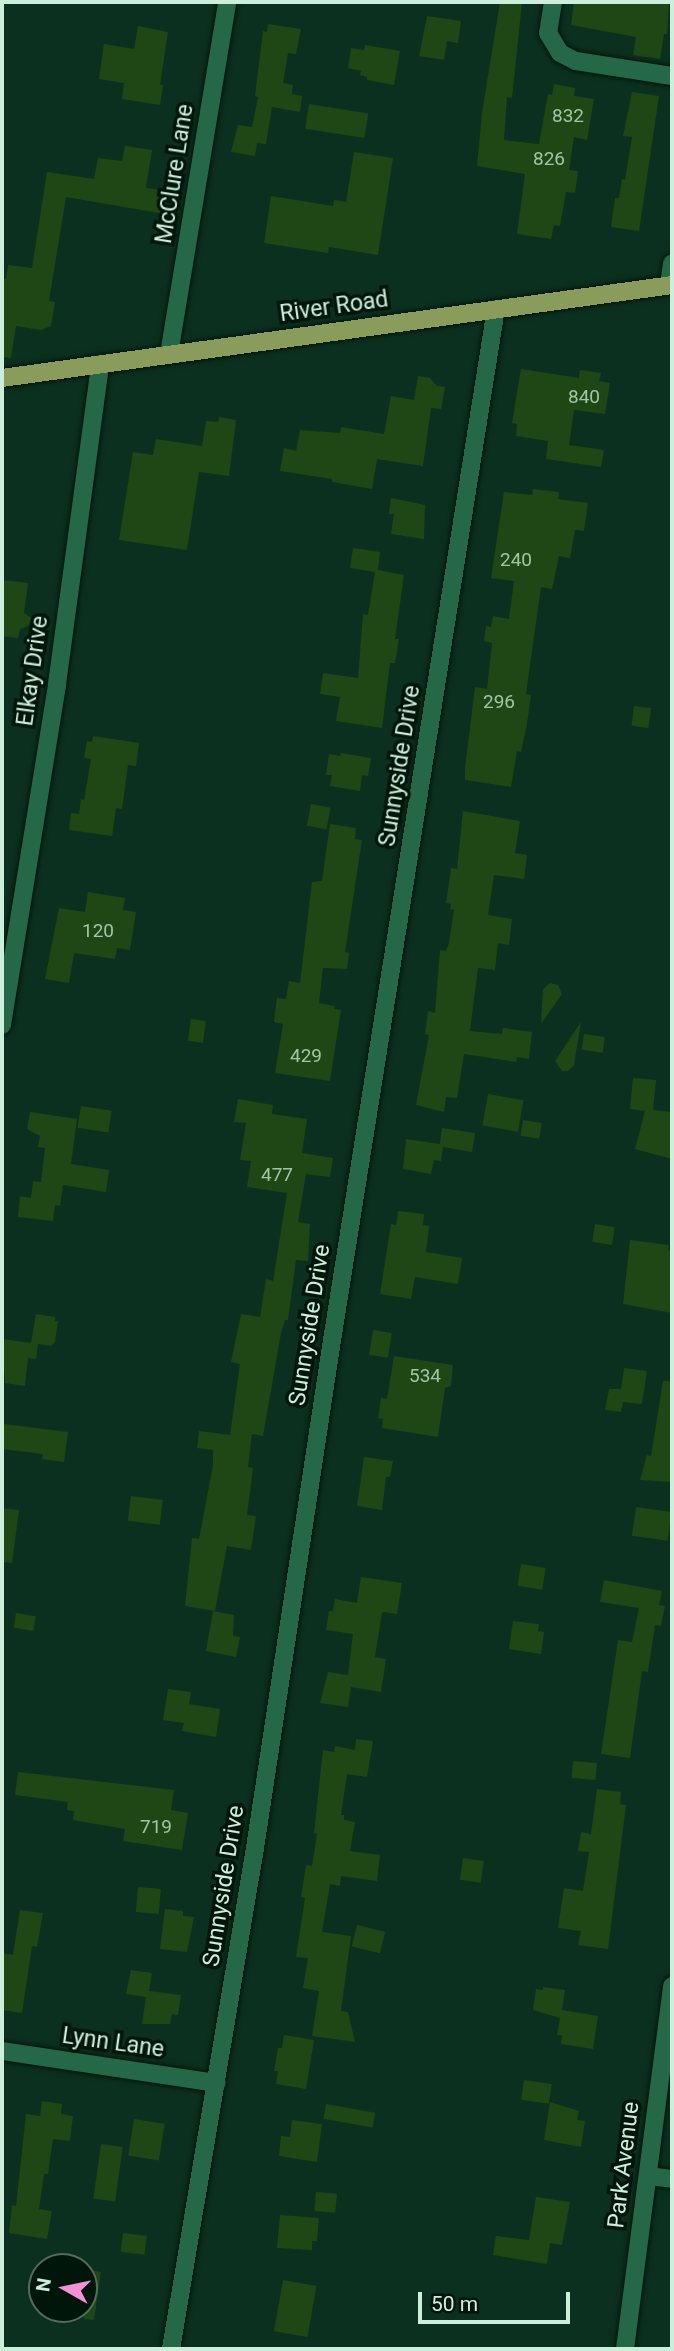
<!DOCTYPE html>
<style>
body{margin:0}
#map{position:relative;width:674px;height:2351px;overflow:hidden;background:#0c301f;font-family:Roboto,sans-serif}
div>[style]{position:absolute}
[style*='--x']{left:calc(var(--x)*1px);top:calc(var(--y)*1px);width:calc(var(--w)*1px);rotate:calc(var(--a)*1deg)}
.building>*{inset:0;background:#1f4615;transform-origin:0 0}
.roads{filter:drop-shadow(0 0 2px #03150b) drop-shadow(0 0 2px #03150b)}
.street>*{height:18px;margin:-9px;padding:0 9px;transform-origin:9px;border-radius:9px;background:#256848}
.secondary>*{height:18px;margin:-9px;padding:0 9px;transform-origin:9px;border-radius:9px;background:#256848}
.primary>*{height:18px;margin:-9px;padding:0 9px;transform-origin:9px;border-radius:9px;background:#8a9c5b}
span{translate:-50% -50%;white-space:nowrap;text-align:center;line-height:1.15;-webkit-text-stroke:7px #00160a;paint-order:stroke}
.number-label{font-size:19px;color:#a2c4a9}
.number-label span{-webkit-text-stroke-width:0}
.street-label{font-size:23px;color:#cdeeda}
.frame{position:absolute;inset:0;border:4px solid #cdeeda;pointer-events:none}
.north{position:absolute;left:28px;top:2253px;width:70px;height:70px;box-sizing:border-box;background:#00160a;border:2px solid #526c5d;border-radius:50%;rotate:279deg;font-size:19px;font-weight:700;line-height:28px;text-align:center;color:#cdeeda}
.north::after{content:'';display:block;margin:auto;width:24px;height:32px;background:#f391d5;clip-path:polygon(50% 0,100% 100%,50% 72%,0 100%)}
.scale{position:absolute;left:418px;top:2292px;width:152px;height:32px;box-sizing:border-box;border:4px solid #cdeeda;border-top:0;padding-left:9px;font-size:21px;line-height:24px;white-space:nowrap;color:#cdeeda;-webkit-text-stroke:5px #00160a;paint-order:stroke}
</style>
<div id="map">
<div class="building">
<i style="clip-path:polygon(500px 2px,522px 2px,512px 98px,507px 97px,504px 140px,539px 144px,548px 94px,552px 95px,554px 84px,575px 88px,574px 96px,594px 99px,587px 140px,574px 137px,569px 170px,578px 171px,575px 193px,566px 192px,560px 226px,554px 225px,551px 239px,517px 234px,525px 174px,477px 166px,482px 113px)"></i>
<i style="clip-path:polygon(574px 2px,669px 2px,667px 34px,664px 34px,660px 59px,633px 55px,636px 37px,571px 25px)"></i>
<i style="clip-path:polygon(427px 16px,461px 21px,458px 43px,447px 41px,444px 60px,419px 56px)"></i>
<i style="clip-path:polygon(268px 24px,301px 29px,296px 54px,288px 53px,283px 83px,293px 85px,292px 94px,302px 96px,300px 112px,272px 107px,266px 144px,257px 143px,255px 156px,231px 152px,238px 125px,252px 127px,258px 97px,255px 96px,263px 31px,267px 32px)"></i>
<i style="clip-path:polygon(138px 26px,168px 32px,160px 85px,163px 85px,160px 105px,122px 99px,124px 83px,99px 79px,104px 44px,134px 49px)"></i>
<i style="clip-path:polygon(365px 45px,400px 51px,394px 85px,367px 80px,367px 77px,360px 75px,361px 71px,348px 68px,351px 48px,364px 50px)"></i>
<i style="clip-path:polygon(632px 92px,659px 96px,639px 231px,611px 227px,615px 198px,619px 198px,622px 179px,625px 180px,632px 137px,623px 136px)"></i>
<i style="left:309px;top:104px;width:60px;height:25px;rotate:9deg"></i>
<i style="clip-path:polygon(125px 146px,152px 150px,146px 188px,169px 191px,165px 214px,66px 197px,49px 301px,55px 302px,51px 326px,41px 330px,16px 326px,11px 358px,2px 357px,2px 278px,6px 279px,8px 265px,32px 268px,47px 172px,94px 179px,98px 158px,122px 161px)"></i>
<i style="clip-path:polygon(354px 152px,393px 158px,378px 255px,329px 247px,328px 253px,264px 243px,271px 196px,333px 206px,334px 200px,346px 202px)"></i>
<i style="clip-path:polygon(521px 369px,579px 378px,580px 370px,601px 373px,599px 381px,610px 383px,605px 414px,574px 410px,569px 445px,604px 450px,601px 467px,546px 459px,548px 441px,516px 436px,517px 424px,512px 423px)"></i>
<i style="clip-path:polygon(418px 376px,430px 378px,437px 386px,445px 387px,441px 409px,431px 408px,423px 466px,377px 459px,372px 489px,332px 482px,332px 479px,280px 471px,284px 448px,296px 451px,300px 430px,340px 433px,341px 427px,384px 434px,391px 396px,414px 400px)"></i>
<i style="clip-path:polygon(219px 417px,236px 420px,229px 476px,199px 472px,187px 550px,119px 540px,133px 452px,153px 455px,156px 439px,202px 446px,206px 421px,218px 422px)"></i>
<i style="clip-path:polygon(533px 489px,559px 492px,558px 499px,588px 503px,584px 531px,575px 530px,570px 558px,559px 556px,552px 589px,541px 587px,526px 694px,531px 695px,527px 724px,521px 752px,517px 751px,511px 787px,465px 780px,465px 768px,475px 687px,487px 689px,492px 643px,484px 641px,486px 626px,491px 627px,493px 616px,509px 619px,514px 581px,491px 578px,504px 492px,532px 495px)"></i>
<i style="clip-path:polygon(391px 498px,425px 505px,424px 539px,391px 534px,394px 514px,389px 514px)"></i>
<i style="clip-path:polygon(353px 548px,380px 552px,378px 570px,404px 575px,395px 639px,399px 639px,395px 663px,390px 663px,382px 728px,336px 721px,340px 697px,320px 694px,323px 673px,358px 678px,363px 614px,368px 615px,375px 572px,350px 568px)"></i>
<i style="clip-path:polygon(3px 580px,28px 583px,24px 613px,37px 622px,20px 629px,18px 638px,2px 636px)"></i>
<i style="left:634px;top:706px;width:17px;height:20px;rotate:7deg"></i>
<i style="clip-path:polygon(93px 736px,139px 743px,136px 766px,128px 765px,122px 809px,116px 808px,112px 836px,69px 830px,71px 813px,79px 814px,81px 799px,84px 800px,91px 759px,84px 758px,87px 741px,92px 742px)"></i>
<i style="clip-path:polygon(341px 753px,371px 758px,368px 776px,362px 775px,360px 791px,330px 786px,332px 775px,326px 775px,329px 754px,340px 756px)"></i>
<i style="left:311px;top:804px;width:20px;height:22px;rotate:11deg"></i>
<i style="clip-path:polygon(463px 811px,520px 821px,515px 853px,527px 855px,524px 879px,494px 875px,488px 915px,512px 919px,509px 945px,498px 943px,495px 970px,478px 968px,470px 1031px,502px 1034px,503px 1028px,532px 1032px,529px 1059px,517px 1057px,516px 1062px,464px 1054px,457px 1098px,446px 1097px,444px 1112px,416px 1105px,429px 1035px,425px 1034px,428px 1011px,435px 1013px,440px 950px,446px 951px,449px 943px,454px 910px,450px 909px,451px 904px,446px 903px,451px 868px,457px 869px)"></i>
<i style="clip-path:polygon(330px 824px,356px 828px,355px 839px,362px 840px,345px 952px,349px 953px,347px 969px,323px 968px,319px 1003px,335px 1006px,334px 1009px,341px 1010px,330px 1081px,275px 1073px,283px 1024px,274px 1022px,277px 998px,286px 999px,289px 981px,300px 983px,312px 882px,322px 881px)"></i>
<i style="clip-path:polygon(88px 892px,125px 898px,123px 910px,136px 912px,130px 950px,117px 948px,115px 959px,74px 953px,69px 983px,45px 979px,59px 908px,85px 912px)"></i>
<i style="clip-path:polygon(550px 983px,558px 985px,562px 994px,541px 1024px,543px 989px)"></i>
<i style="left:191px;top:1019px;width:15px;height:22px;rotate:8deg"></i>
<i style="clip-path:polygon(581px 1022px,574px 1065px,568px 1071px,562px 1071px,555px 1061px)"></i>
<i style="left:584px;top:1034px;width:21px;height:16px;rotate:8deg"></i>
<i style="clip-path:polygon(633px 1078px,656px 1080px,653px 1110px,672px 1112px,672px 1159px,635px 1149px,645px 1111px,630px 1109px)"></i>
<i style="left:488px;top:1094px;width:36px;height:32px;rotate:10deg"></i>
<i style="clip-path:polygon(238px 1099px,273px 1105px,272px 1114px,307px 1119px,302px 1153px,333px 1158px,330px 1177px,306px 1174px,298px 1222px,310px 1224px,308px 1261px,296px 1260px,288px 1320px,285px 1320px,281px 1333px,263px 1436px,252px 1434px,248px 1467px,253px 1468px,247px 1515px,256px 1516px,251px 1550px,227px 1546px,215px 1611px,185px 1606px,192px 1538px,199px 1539px,213px 1465px,213px 1450px,197px 1448px,199px 1431px,230px 1435px,240px 1364px,231px 1362px,241px 1314px,260px 1317px,266px 1279px,273px 1281px,287px 1193px,247px 1187px,251px 1161px,240px 1160px,246px 1123px,234px 1122px)"></i>
<i style="left:81px;top:1106px;width:31px;height:22px;rotate:9deg"></i>
<i style="clip-path:polygon(30px 1112px,77px 1119px,71px 1164px,109px 1170px,106px 1192px,63px 1185px,60px 1206px,55px 1205px,53px 1221px,18px 1217px,20px 1196px,31px 1198px,33px 1181px,41px 1182px,45px 1148px,38px 1147px,40px 1136px,27px 1129px)"></i>
<i style="left:523px;top:1120px;width:19px;height:16px;rotate:9deg"></i>
<i style="clip-path:polygon(442px 1128px,475px 1133px,472px 1152px,443px 1147px,441px 1161px,434px 1160px,431px 1174px,403px 1169px,406px 1139px,440px 1144px)"></i>
<i style="clip-path:polygon(398px 1211px,424px 1214px,423px 1225px,429px 1226px,426px 1252px,462px 1258px,458px 1284px,415px 1277px,411px 1299px,380px 1294px,391px 1224px,396px 1225px)"></i>
<i style="left:595px;top:1224px;width:20px;height:18px;rotate:9deg"></i>
<i style="clip-path:polygon(630px 1240px,669px 1245px,668px 1250px,672px 1251px,672px 1313px,623px 1304px)"></i>
<i style="clip-path:polygon(36px 1314px,55px 1317px,55px 1321px,58px 1321px,55px 1342px,51px 1346px,38px 1344px,36px 1359px,28px 1358px,25px 1386px,5px 1383px,2px 1339px,31px 1343px)"></i>
<i style="left:373px;top:1330px;width:19px;height:25px;rotate:9deg"></i>
<i style="clip-path:polygon(394px 1356px,453px 1365px,451px 1386px,445px 1388px,438px 1437px,382px 1428px,383px 1419px,378px 1418px,381px 1398px,387px 1399px)"></i>
<i style="clip-path:polygon(624px 1368px,647px 1371px,642px 1404px,623px 1402px,621px 1412px,605px 1410px,609px 1389px,621px 1389px)"></i>
<i style="clip-path:polygon(663px 1381px,672px 1381px,672px 1482px,640px 1480px,647px 1455px,651px 1456px)"></i>
<i style="clip-path:polygon(4px 1424px,68px 1432px,64px 1462px,42px 1459px,43px 1454px,2px 1449px)"></i>
<i style="clip-path:polygon(364px 1457px,393px 1461px,390px 1477px,386px 1477px,382px 1510px,357px 1506px)"></i>
<i style="left:131px;top:1496px;width:32px;height:25px;rotate:7deg"></i>
<i style="left:636px;top:1507px;width:36px;height:29px;rotate:8deg"></i>
<i style="clip-path:polygon(2px 1508px,19px 1510px,12px 1563px,2px 1562px)"></i>
<i style="left:521px;top:1564px;width:25px;height:22px;rotate:9deg"></i>
<i style="clip-path:polygon(361px 1577px,402px 1583px,397px 1614px,382px 1612px,375px 1657px,386px 1659px,381px 1692px,351px 1687px,348px 1707px,320px 1703px,328px 1672px,348px 1675px,353px 1634px,326px 1630px,329px 1611px,333px 1611px,335px 1599px,357px 1603px)"></i>
<i style="clip-path:polygon(604px 1580px,662px 1591px,659px 1605px,665px 1606px,661px 1626px,655px 1625px,648px 1672px,642px 1671px,630px 1758px,601px 1754px,618px 1640px,632px 1642px,639px 1608px,600px 1602px)"></i>
<i style="clip-path:polygon(213px 1611px,234px 1615px,233px 1636px,240px 1637px,236px 1657px,206px 1651px)"></i>
<i style="left:16px;top:1613px;width:20px;height:15px;rotate:9deg"></i>
<i style="clip-path:polygon(513px 1621px,539px 1624px,538px 1631px,544px 1632px,541px 1654px,509px 1649px)"></i>
<i style="clip-path:polygon(168px 1689px,191px 1692px,189px 1704px,220px 1709px,216px 1737px,182px 1731px,184px 1723px,163px 1720px)"></i>
<i style="clip-path:polygon(356px 1739px,373px 1741px,367px 1777px,347px 1774px,341px 1815px,344px 1815px,344px 1820px,355px 1822px,350px 1851px,380px 1855px,377px 1881px,341px 1876px,340px 1886px,330px 1884px,322px 1932px,351px 1936px,341px 2011px,348px 2012px,355px 2042px,312px 2036px,319px 1991px,303px 1988px,308px 1958px,296px 1957px,305px 1898px,301px 1897px,306px 1865px,312px 1866px,317px 1834px,314px 1833px,323px 1750px,334px 1752px,335px 1746px,355px 1750px)"></i>
<i style="left:573px;top:1761px;width:24px;height:17px;rotate:5deg"></i>
<i style="clip-path:polygon(18px 1772px,174px 1790px,171px 1810px,188px 1813px,182px 1850px,123px 1841px,125px 1829px,73px 1820px,74px 1811px,67px 1810px,68px 1802px,15px 1795px)"></i>
<i style="clip-path:polygon(597px 1789px,621px 1792px,620px 1804px,626px 1805px,608px 1949px,578px 1945px,581px 1931px,558px 1928px,564px 1888px,583px 1891px,589px 1852px,578px 1851px,581px 1832px,591px 1834px)"></i>
<i style="left:463px;top:1858px;width:21px;height:22px;rotate:8deg"></i>
<i style="left:138px;top:1887px;width:23px;height:25px;rotate:5deg"></i>
<i style="clip-path:polygon(165px 1909px,183px 1911px,183px 1916px,194px 1917px,187px 1952px,160px 1949px)"></i>
<i style="clip-path:polygon(20px 1910px,43px 1913px,37px 1947px,32px 1946px,22px 2013px,2px 2010px,2px 1953px,13px 1955px)"></i>
<i style="left:357px;top:1925px;width:29px;height:22px;rotate:14deg"></i>
<i style="clip-path:polygon(131px 1970px,152px 1973px,149px 1991px,181px 1995px,178px 2015px,172px 2014px,170px 2024px,142px 2024px,146px 1997px,126px 1994px)"></i>
<i style="clip-path:polygon(543px 1987px,565px 1990px,562px 2010px,598px 2016px,593px 2049px,561px 2044px,562px 2035px,557px 2035px,560px 2018px,533px 2010px,536px 1989px,543px 1990px)"></i>
<i style="clip-path:polygon(284px 2035px,314px 2040px,306px 2089px,276px 2084px,278px 2071px,274px 2071px,278px 2048px,282px 2048px)"></i>
<i style="left:524px;top:2080px;width:28px;height:20px;rotate:8deg"></i>
<i style="clip-path:polygon(42px 2101px,62px 2104px,61px 2114px,73px 2116px,70px 2141px,53px 2139px,48px 2174px,44px 2174px,39px 2209px,52px 2211px,47px 2239px,9px 2233px,12px 2205px,16px 2206px,26px 2114px,40px 2116px)"></i>
<i style="clip-path:polygon(550px 2102px,579px 2111px,577px 2120px,585px 2121px,581px 2147px,544px 2140px)"></i>
<i style="left:326px;top:2104px;width:50px;height:15px;rotate:10deg"></i>
<i style="left:134px;top:2119px;width:31px;height:37px;rotate:9deg"></i>
<i style="clip-path:polygon(292px 2120px,322px 2124px,317px 2162px,279px 2156px,281px 2136px,290px 2137px)"></i>
<i style="left:101px;top:2144px;width:22px;height:55px;rotate:8deg"></i>
<i style="left:316px;top:2192px;width:21px;height:19px;rotate:5deg"></i>
<i style="clip-path:polygon(536px 2197px,570px 2202px,562px 2245px,550px 2243px,547px 2264px,493px 2255px,496px 2236px,529px 2240px)"></i>
<i style="clip-path:polygon(280px 2215px,319px 2218px,317px 2241px,312px 2241px,312px 2250px,277px 2248px)"></i>
<i style="left:123px;top:2233px;width:24px;height:19px;rotate:7deg"></i>
<i style="clip-path:polygon(84px 2269px,101px 2272px,94px 2320px,84px 2319px)"></i>
<i style="left:283px;top:2280px;width:34px;height:52px;rotate:10deg"></i>
</div>
<div class="roads">
<div class="street">
<i style="--x:553;--y:2;--w:31;--a:99"></i>
<i style="--x:548;--y:33;--w:23;--a:59"></i>
<i style="--x:560;--y:53;--w:18;--a:27"></i>
<i style="--x:576;--y:61;--w:97;--a:8.9"></i>
<i style="--x:669;--y:285;--w:22;--a:-82"></i>
<i style="--x:169;--y:354;--w:357;--a:-80.6"></i>
<i style="--x:2;--y:1025;--w:345;--a:-80.8"></i>
<i style="--x:57;--y:684;--w:323;--a:-82.3"></i>
<i style="--x:2;--y:2051;--w:217;--a:8.5"></i>
<i style="--x:648;--y:2176;--w:24;--a:7"></i>
<i style="--x:171;--y:2349;--w:508;--a:-80.48"></i>
<i style="--x:255;--y:1848;--w:501;--a:-81.38"></i>
<i style="--x:330;--y:1353;--w:1057;--a:-80.97"></i>
</div>
<div class="secondary">
<i style="--x:625;--y:2349;--w:366;--a:-82.6"></i>
</div>
<div class="primary">
<i style="--x:2;--y:378;--w:676;--a:-7.9"></i>
</div>
</div>
<div class="number-label">
<span style="left:568px;top:116px">832</span>
<span style="left:549px;top:159px">826</span>
<span style="left:584px;top:397px">840</span>
<span style="left:516px;top:560px">240</span>
<span style="left:499px;top:702px">296</span>
<span style="left:98px;top:931px">120</span>
<span style="left:306px;top:1056px">429</span>
<span style="left:277px;top:1175px">477</span>
<span style="left:425px;top:1376px">534</span>
<span style="left:156px;top:1827px">719</span>
</div>
<div class="street-label">
<span style="left:175px;top:174px;rotate:-81deg">McClure Lane</span>
<span style="left:334px;top:307px;rotate:-8deg">River Road</span>
<span style="left:33px;top:671px;rotate:-82deg">Elkay Drive</span>
<span style="left:400px;top:766px;rotate:-81deg">Sunnyside Drive</span>
<span style="left:310px;top:1325px;rotate:-81deg">Sunnyside Drive</span>
<span style="left:224px;top:1886px;rotate:-81deg">Sunnyside Drive</span>
<span style="left:113px;top:2043px;rotate:8deg">Lynn Lane</span>
<span style="left:624px;top:2165px;rotate:-83deg">Park Avenue</span>
</div>
<div class="frame"></div>
<div class="north">N</div>
<div class="scale">50 m</div>
</div>
